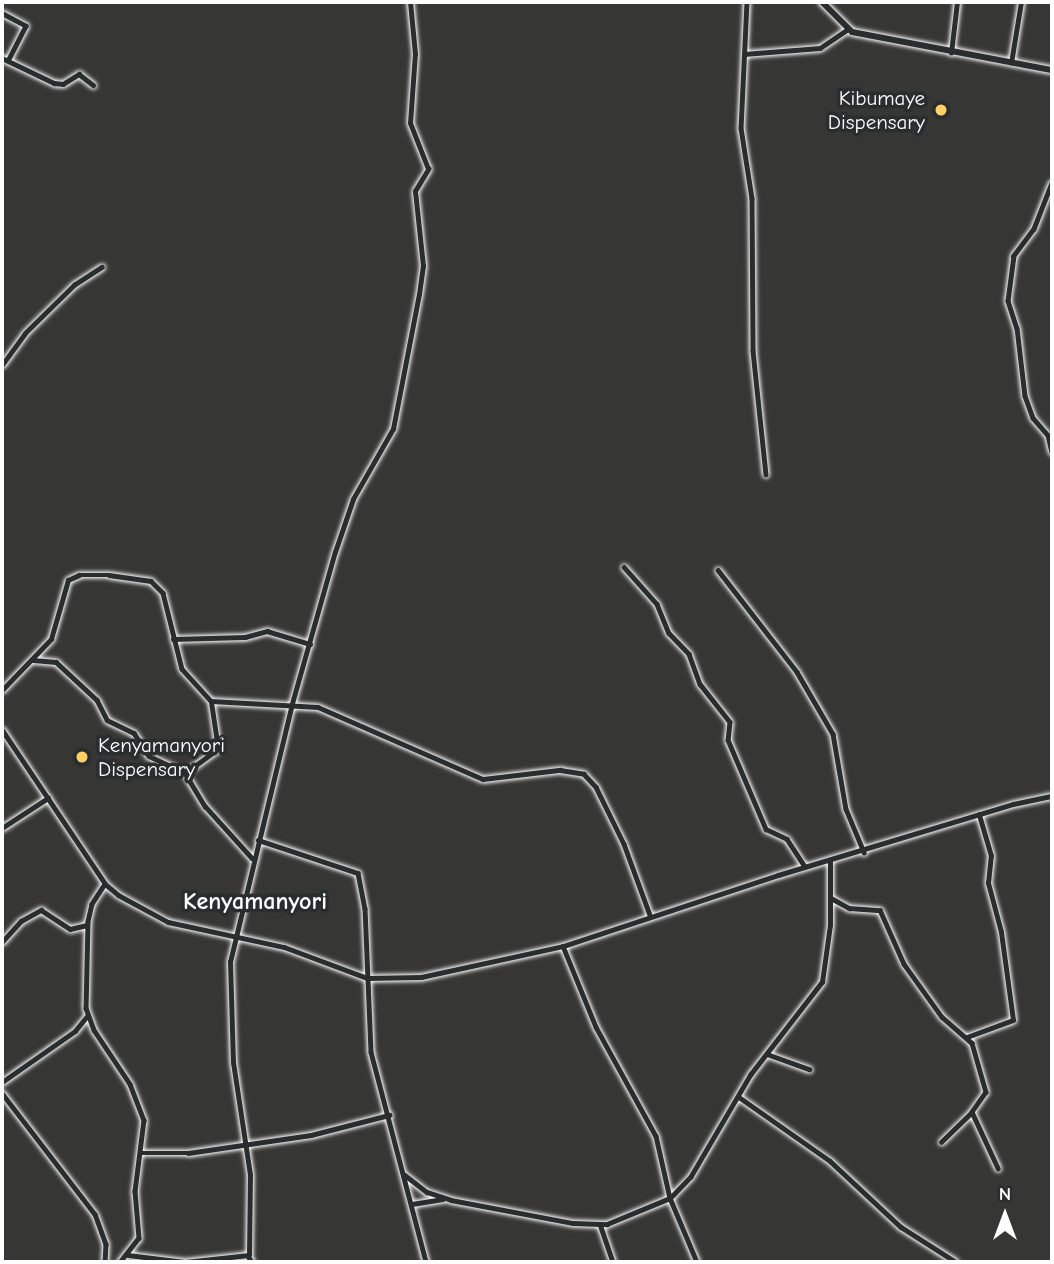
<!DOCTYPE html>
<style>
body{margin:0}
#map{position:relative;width:1054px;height:1264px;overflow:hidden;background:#363634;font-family:"Comic Neue",sans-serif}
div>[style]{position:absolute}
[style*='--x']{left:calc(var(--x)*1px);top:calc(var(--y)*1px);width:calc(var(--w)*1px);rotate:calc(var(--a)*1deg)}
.roads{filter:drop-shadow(0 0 2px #fff) drop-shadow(0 0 2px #fff)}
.minor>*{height:4.5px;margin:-2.25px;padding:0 2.25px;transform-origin:2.25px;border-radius:2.25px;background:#2a2d2e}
.tertiary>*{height:5px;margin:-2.5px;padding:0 2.5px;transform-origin:2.5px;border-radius:2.5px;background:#2a2d2e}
.secondary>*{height:6px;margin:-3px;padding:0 3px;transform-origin:3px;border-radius:3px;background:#2a2d2e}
.dots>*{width:19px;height:19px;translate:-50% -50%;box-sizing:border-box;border:4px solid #2a2d2e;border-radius:50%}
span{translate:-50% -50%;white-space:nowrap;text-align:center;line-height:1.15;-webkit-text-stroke:7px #2a2d2e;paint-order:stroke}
.poi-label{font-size:21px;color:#fff}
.right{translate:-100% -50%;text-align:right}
.left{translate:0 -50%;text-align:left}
.quarter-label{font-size:24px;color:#fff;font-weight:700}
.frame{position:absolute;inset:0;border:4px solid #fff;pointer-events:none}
.north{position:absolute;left:970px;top:1180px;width:70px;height:70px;-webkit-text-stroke:5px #2a2d2e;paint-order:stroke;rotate:0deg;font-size:19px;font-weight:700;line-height:28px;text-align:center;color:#fff}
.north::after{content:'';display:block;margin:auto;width:24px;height:32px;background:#fff;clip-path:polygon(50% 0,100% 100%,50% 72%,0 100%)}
</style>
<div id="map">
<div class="roads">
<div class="minor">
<i style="--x:747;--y:2;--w:126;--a:92.7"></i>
<i style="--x:741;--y:128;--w:71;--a:81.1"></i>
<i style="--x:752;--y:198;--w:153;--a:89.6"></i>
<i style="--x:753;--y:351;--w:124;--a:84"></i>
<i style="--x:2;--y:13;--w:27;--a:28"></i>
<i style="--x:26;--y:26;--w:38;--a:117"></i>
<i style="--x:951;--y:53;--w:51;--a:-83.3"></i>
<i style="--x:744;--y:54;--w:76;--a:-4.5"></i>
<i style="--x:820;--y:48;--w:34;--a:-34"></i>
<i style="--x:2;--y:58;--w:58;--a:25.7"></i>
<i style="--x:54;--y:83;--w:9;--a:6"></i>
<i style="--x:63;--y:84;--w:19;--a:-32"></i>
<i style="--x:79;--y:74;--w:18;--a:38"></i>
<i style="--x:1011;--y:63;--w:62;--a:-80.7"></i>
<i style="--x:1052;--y:183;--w:49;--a:111.4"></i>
<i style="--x:1034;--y:229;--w:34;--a:127"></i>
<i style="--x:1014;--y:256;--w:45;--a:97.6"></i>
<i style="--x:1008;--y:301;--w:28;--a:72"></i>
<i style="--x:1017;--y:328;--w:68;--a:83.3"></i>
<i style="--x:1025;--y:396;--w:23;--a:70"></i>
<i style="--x:1033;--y:418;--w:23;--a:49"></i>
<i style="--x:1048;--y:435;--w:17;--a:77"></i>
<i style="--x:2;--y:365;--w:39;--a:-54"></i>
<i style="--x:25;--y:333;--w:69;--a:-44.4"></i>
<i style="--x:74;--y:285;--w:33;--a:-33"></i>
<i style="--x:624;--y:567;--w:50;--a:48.3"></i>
<i style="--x:657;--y:604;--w:31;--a:68"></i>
<i style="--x:669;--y:633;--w:29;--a:46"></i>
<i style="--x:689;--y:654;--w:32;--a:70"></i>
<i style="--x:700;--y:684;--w:48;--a:51.7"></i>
<i style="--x:730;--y:722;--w:18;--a:96"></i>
<i style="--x:728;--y:740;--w:97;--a:66.9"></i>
<i style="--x:766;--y:829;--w:23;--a:25"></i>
<i style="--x:787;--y:839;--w:33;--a:57"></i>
<i style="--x:718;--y:570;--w:129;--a:52.2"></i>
<i style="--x:797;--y:672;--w:72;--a:59.9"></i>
<i style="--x:833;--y:734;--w:76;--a:80.2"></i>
<i style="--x:846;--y:809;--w:47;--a:67.3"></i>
<i style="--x:173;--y:639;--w:72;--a:-1.6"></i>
<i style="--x:245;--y:637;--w:23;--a:-15"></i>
<i style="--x:267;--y:631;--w:45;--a:16.8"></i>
<i style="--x:33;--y:660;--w:23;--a:5"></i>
<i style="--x:56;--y:662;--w:56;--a:42.8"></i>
<i style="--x:97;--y:700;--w:22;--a:63"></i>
<i style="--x:107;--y:720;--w:30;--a:26"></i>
<i style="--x:134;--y:733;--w:27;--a:57"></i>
<i style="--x:149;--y:756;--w:40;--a:25"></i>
<i style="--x:185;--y:773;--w:39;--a:59"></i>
<i style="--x:205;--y:806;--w:70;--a:47.9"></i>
<i style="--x:2;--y:690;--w:71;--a:-46.1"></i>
<i style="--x:51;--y:639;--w:61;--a:-73.9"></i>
<i style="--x:68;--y:580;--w:12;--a:-24"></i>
<i style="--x:79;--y:575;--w:30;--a:0"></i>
<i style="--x:109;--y:575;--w:42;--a:8.1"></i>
<i style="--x:151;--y:581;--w:17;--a:45"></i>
<i style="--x:163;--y:593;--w:78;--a:76"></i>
<i style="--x:182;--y:669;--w:43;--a:47.8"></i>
<i style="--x:211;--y:701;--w:107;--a:3.2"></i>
<i style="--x:318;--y:707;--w:180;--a:23.6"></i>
<i style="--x:483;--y:779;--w:78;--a:-6.7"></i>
<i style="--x:560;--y:770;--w:24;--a:9"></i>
<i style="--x:584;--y:774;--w:18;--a:47"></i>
<i style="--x:596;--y:787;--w:64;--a:63.8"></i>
<i style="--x:624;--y:844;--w:76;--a:69.9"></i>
<i style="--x:185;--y:773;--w:41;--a:-36"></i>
<i style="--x:218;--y:749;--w:48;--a:-98.5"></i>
<i style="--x:2;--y:828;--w:55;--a:-33.1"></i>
<i style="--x:258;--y:840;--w:105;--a:18.3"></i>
<i style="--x:358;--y:873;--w:36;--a:79"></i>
<i style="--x:365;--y:908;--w:144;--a:87.6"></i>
<i style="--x:371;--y:1052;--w:217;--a:75.3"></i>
<i style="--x:105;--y:884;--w:24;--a:123"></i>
<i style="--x:92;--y:904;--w:18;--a:103"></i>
<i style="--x:88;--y:922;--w:86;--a:91.3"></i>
<i style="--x:86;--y:1008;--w:23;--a:70"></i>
<i style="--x:94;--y:1030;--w:65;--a:56.3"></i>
<i style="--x:130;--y:1084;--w:39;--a:69"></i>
<i style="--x:144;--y:1120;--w:72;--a:97.2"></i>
<i style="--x:135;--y:1191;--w:47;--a:85.1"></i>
<i style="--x:139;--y:1238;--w:31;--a:128"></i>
<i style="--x:831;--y:898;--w:21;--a:29"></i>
<i style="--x:849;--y:908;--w:31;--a:4"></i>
<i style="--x:880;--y:910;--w:59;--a:66"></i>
<i style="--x:904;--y:964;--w:65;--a:54.4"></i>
<i style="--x:942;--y:1017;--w:40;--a:41"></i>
<i style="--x:972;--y:1043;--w:51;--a:74.1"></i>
<i style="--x:986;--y:1092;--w:24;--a:125"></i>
<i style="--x:972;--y:1112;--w:62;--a:65.1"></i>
<i style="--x:2;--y:942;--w:28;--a:-48"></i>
<i style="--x:21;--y:921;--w:23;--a:-29"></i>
<i style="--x:41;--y:910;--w:35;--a:33"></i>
<i style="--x:70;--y:929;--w:17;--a:-13"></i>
<i style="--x:563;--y:946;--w:87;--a:67.8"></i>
<i style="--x:596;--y:1027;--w:124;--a:61.2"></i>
<i style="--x:656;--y:1136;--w:64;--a:77.3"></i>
<i style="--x:670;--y:1198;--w:69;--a:67.1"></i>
<i style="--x:967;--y:1037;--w:49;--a:-20.3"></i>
<i style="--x:1013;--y:1020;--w:89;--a:-97.8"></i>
<i style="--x:1001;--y:932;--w:51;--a:-104.9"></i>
<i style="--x:988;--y:883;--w:27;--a:-84"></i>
<i style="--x:991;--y:856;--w:43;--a:-106.3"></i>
<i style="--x:767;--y:1054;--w:45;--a:19.7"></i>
<i style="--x:2;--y:1082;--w:89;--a:-34.9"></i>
<i style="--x:75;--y:1031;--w:19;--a:-51"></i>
<i style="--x:2;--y:1093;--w:153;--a:52.5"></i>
<i style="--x:95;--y:1214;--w:32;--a:70"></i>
<i style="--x:106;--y:1244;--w:18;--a:93"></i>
<i style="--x:739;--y:1097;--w:111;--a:35.1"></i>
<i style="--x:830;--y:1161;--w:97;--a:42.9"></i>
<i style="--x:901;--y:1227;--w:65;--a:32.5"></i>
<i style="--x:941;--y:1142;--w:43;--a:-44.1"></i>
<i style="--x:140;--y:1153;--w:48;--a:0"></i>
<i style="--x:188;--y:1153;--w:124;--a:-8.3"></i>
<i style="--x:311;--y:1135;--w:81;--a:-14.4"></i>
<i style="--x:405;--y:1175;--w:28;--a:38"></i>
<i style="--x:427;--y:1192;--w:25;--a:18"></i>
<i style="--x:451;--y:1200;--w:124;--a:10.7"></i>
<i style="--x:573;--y:1223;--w:34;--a:2"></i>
<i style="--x:607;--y:1224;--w:68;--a:-22.4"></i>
<i style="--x:670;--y:1198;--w:30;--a:-46"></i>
<i style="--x:691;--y:1176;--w:117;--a:-59.7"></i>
<i style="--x:750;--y:1075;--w:118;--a:-52.3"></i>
<i style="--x:822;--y:982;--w:58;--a:-82"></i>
<i style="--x:830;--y:925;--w:63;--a:-90"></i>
<i style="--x:412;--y:1204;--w:31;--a:-9"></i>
<i style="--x:600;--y:1224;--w:40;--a:71.1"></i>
<i style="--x:128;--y:1255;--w:57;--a:7"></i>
<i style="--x:185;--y:1262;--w:64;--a:-6.2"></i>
<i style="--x:249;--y:1255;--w:80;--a:-89.3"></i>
<i style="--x:250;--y:1175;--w:113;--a:-98.6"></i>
<i style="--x:233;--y:1063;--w:101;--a:-91.7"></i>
<i style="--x:230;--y:962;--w:262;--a:-76.5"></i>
<i style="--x:291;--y:707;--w:161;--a:-74.2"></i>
<i style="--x:335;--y:552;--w:56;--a:-71.2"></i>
<i style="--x:353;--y:499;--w:81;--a:-60.3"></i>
<i style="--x:393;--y:429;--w:137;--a:-79.1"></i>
<i style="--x:419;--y:294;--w:28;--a:-82"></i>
<i style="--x:423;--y:266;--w:75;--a:-96.1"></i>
<i style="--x:415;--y:191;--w:26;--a:-59"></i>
<i style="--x:428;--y:169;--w:49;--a:-111.4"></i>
<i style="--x:410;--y:123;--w:69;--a:-85.9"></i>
<i style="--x:415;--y:54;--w:52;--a:-95.5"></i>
<i style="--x:248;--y:1256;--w:7;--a:56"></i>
</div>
<div class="tertiary">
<i style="--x:2;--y:730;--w:185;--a:56.2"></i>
<i style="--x:105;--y:884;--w:17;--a:40"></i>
<i style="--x:118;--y:895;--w:57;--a:28.4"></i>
<i style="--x:168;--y:922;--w:119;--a:12.2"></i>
<i style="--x:284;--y:947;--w:89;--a:20.5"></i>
<i style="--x:367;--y:978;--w:54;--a:-1.1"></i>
<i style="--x:421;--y:977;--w:145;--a:-12.3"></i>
<i style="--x:563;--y:946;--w:226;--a:-18.3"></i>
<i style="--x:778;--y:875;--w:245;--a:-16.8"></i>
<i style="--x:1013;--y:804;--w:40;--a:-12"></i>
</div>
<div class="secondary">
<i style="--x:822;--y:2;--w:42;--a:45"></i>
<i style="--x:852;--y:32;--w:204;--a:10.8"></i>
</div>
</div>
<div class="dots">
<i style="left:941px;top:110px;background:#ffd166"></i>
<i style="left:82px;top:757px;background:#ffd166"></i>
</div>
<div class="poi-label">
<span class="right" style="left:925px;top:110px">Kibumaye<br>Dispensary</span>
<span class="left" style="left:98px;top:757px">Kenyamanyori<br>Dispensary</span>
</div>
<div class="quarter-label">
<span style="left:255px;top:902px">Kenyamanyori</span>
</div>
<div class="frame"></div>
<div class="north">N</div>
</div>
